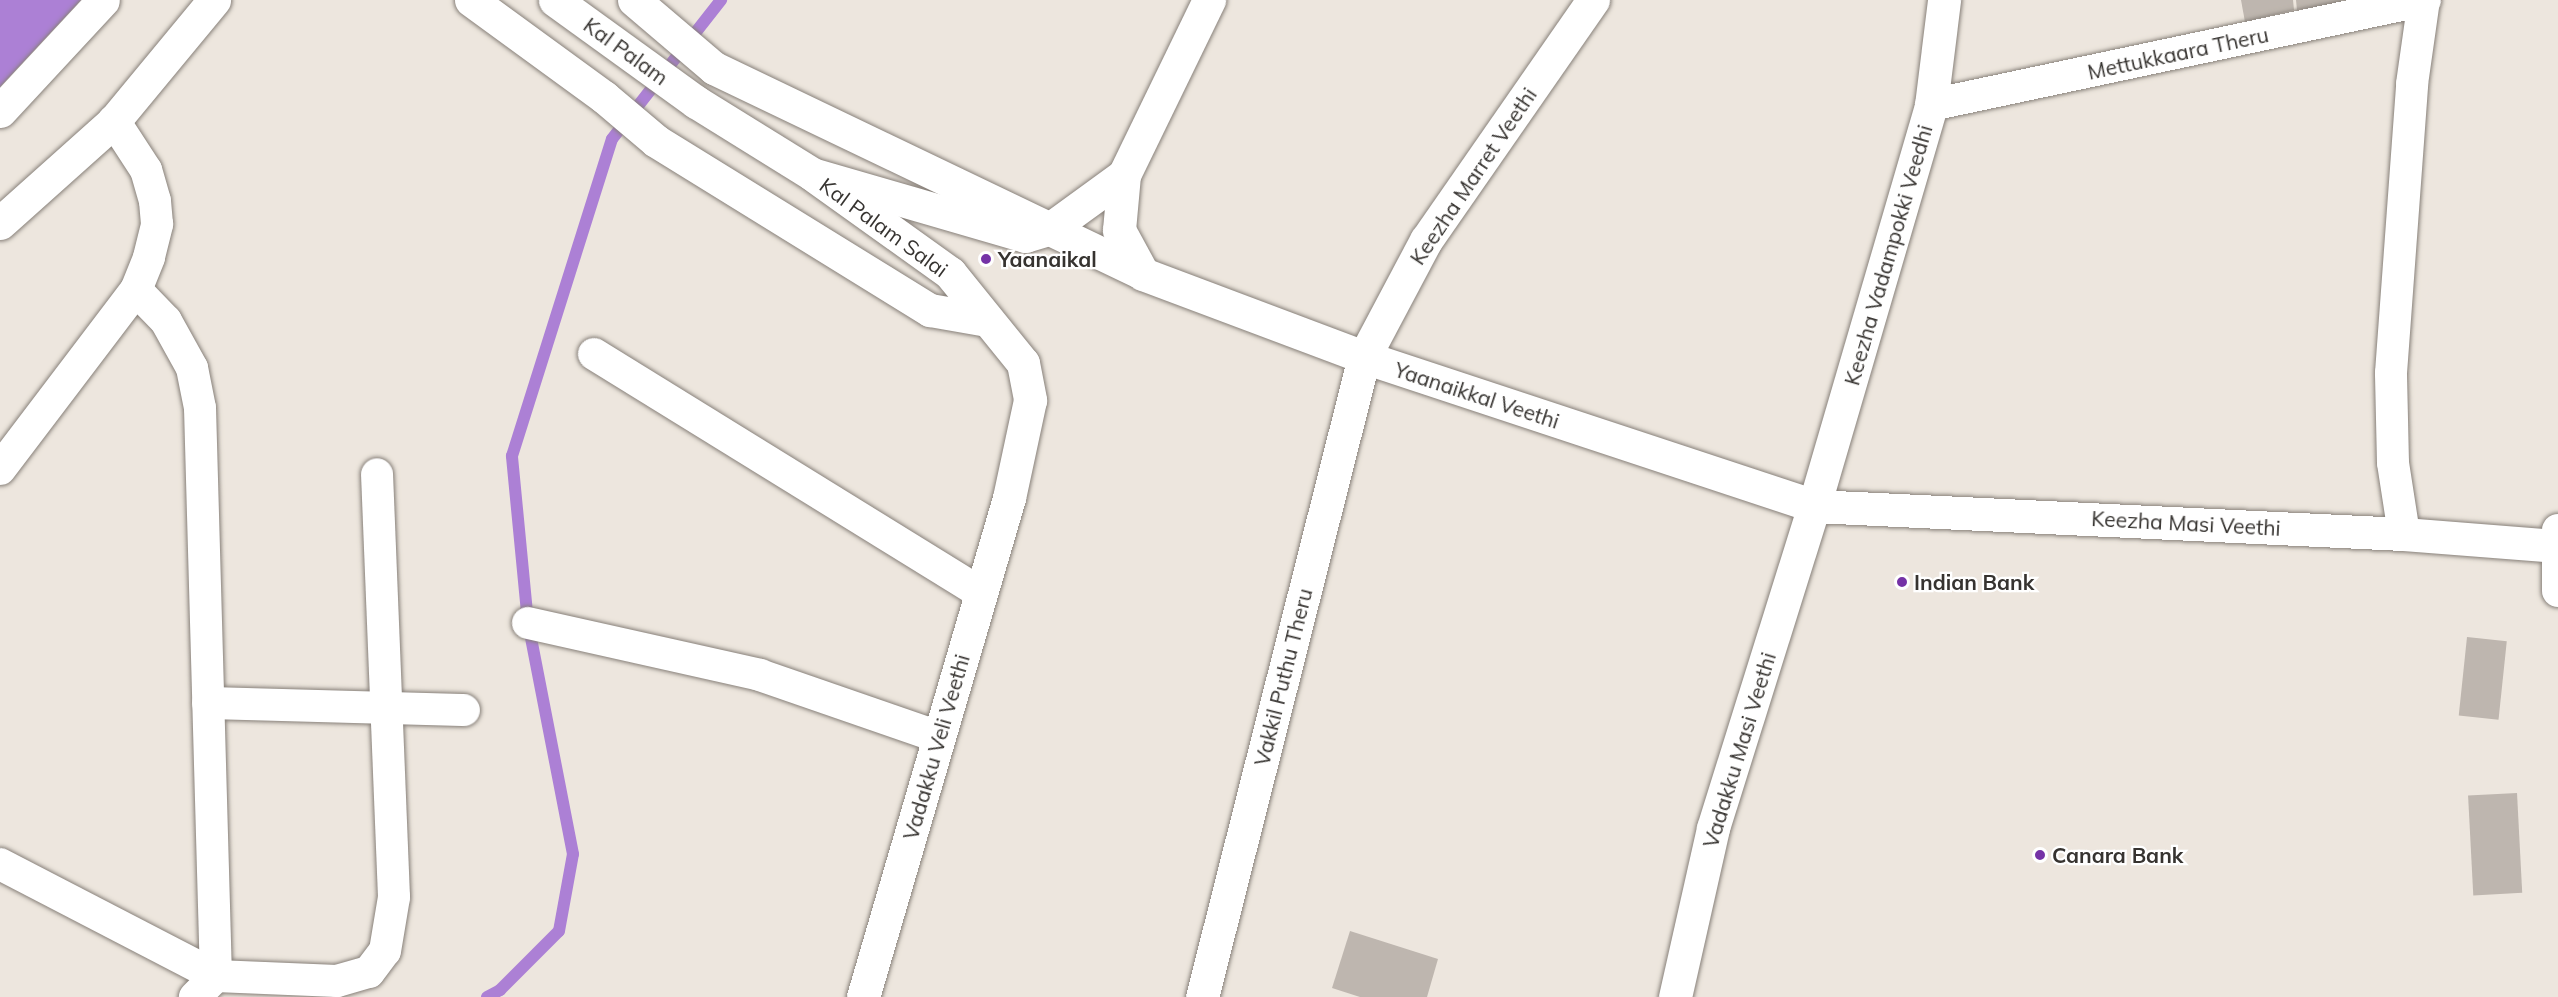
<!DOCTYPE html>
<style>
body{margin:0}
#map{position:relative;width:2558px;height:997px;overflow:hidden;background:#ede6de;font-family:Mulish,sans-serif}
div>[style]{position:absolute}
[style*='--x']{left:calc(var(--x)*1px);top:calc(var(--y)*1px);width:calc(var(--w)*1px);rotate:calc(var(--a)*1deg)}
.water>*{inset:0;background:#ac80d5}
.stream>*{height:12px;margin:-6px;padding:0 6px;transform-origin:6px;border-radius:6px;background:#ac80d5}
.building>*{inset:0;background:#beb6af;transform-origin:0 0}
.roads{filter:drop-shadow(0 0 2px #878079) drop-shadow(0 0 2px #878079)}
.street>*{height:32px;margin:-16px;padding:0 16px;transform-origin:16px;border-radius:16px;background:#fff}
.secondary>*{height:33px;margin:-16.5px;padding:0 16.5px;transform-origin:16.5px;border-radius:16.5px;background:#fff}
.primary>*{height:33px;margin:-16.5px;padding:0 16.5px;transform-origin:16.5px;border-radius:16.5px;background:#fff}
.highway>*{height:33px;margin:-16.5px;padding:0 16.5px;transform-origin:16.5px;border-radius:16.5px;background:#fff}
.dots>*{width:16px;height:16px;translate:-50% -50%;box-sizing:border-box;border:3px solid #fff;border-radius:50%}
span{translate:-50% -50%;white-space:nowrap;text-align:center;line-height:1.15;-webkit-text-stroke:4.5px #fff;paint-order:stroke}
.street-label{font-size:21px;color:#363330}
.poi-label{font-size:21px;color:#363330;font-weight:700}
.left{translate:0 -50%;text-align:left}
</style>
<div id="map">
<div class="water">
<i style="clip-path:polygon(0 0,81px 0,0 87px)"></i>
</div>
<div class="stream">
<i style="--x:487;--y:997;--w:15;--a:-28"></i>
<i style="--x:500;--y:990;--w:83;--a:-45"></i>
<i style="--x:559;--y:931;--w:78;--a:-79.7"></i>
<i style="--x:573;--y:854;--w:235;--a:-101"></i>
<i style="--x:528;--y:623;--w:168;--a:-95.5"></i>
<i style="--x:512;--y:456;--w:332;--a:-72.5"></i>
<i style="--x:612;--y:139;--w:177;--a:-51.9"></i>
</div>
<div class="building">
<i style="clip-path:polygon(2241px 0,2293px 0,2294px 10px,2245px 22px)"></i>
<i style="clip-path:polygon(2296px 0,2341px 0,2342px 3px,2297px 10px)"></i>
<i style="left:2467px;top:637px;width:40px;height:79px;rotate:6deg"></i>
<i style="left:2517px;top:793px;width:100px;height:49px;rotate:87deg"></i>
<i style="clip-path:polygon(1350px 931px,1438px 959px,1427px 997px,1360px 997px,1332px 988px)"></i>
</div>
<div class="roads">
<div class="street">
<i style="--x:1931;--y:105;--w:505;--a:-12"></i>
<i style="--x:136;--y:290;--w:43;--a:45.9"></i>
<i style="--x:166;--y:321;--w:54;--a:61"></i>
<i style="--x:192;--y:368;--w:41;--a:78.7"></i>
<i style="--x:200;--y:408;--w:568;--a:88.39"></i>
<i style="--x:216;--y:976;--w:30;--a:135"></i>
<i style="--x:594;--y:354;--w:455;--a:31.7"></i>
<i style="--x:0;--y:469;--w:225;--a:-52.8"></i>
<i style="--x:136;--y:290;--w:35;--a:-68"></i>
<i style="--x:149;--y:257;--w:34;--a:-76"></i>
<i style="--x:157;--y:224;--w:23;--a:-95"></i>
<i style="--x:155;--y:201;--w:32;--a:-106"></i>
<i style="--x:146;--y:170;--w:59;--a:-123.1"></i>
<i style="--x:2558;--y:530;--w:61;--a:90"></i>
<i style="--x:2404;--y:534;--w:72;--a:-98.8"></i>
<i style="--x:2393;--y:463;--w:90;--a:-91.3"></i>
<i style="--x:2391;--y:373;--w:290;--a:-85.8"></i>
<i style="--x:2412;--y:84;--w:85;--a:-81.9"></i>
<i style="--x:528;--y:623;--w:238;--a:12.6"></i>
<i style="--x:760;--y:675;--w:189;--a:19.1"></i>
<i style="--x:208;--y:703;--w:256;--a:1.6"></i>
<i style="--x:0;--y:864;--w:243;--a:27.4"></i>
<i style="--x:216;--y:976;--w:121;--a:2.4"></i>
<i style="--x:337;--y:981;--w:33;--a:-16"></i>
<i style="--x:369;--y:972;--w:26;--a:-53"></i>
<i style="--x:385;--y:951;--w:55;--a:-80.5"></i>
<i style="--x:394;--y:897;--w:423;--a:-92.3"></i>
</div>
<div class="secondary">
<i style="--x:1593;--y:0;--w:292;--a:124.8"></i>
<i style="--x:1426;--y:240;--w:132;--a:117.9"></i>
<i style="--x:1364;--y:357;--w:474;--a:18.3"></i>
<i style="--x:1814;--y:506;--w:591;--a:2.72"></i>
<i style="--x:2404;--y:534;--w:154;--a:4.5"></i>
<i style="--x:0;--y:111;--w:151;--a:-47.1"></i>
<i style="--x:0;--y:223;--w:153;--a:-41.8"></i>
<i style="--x:114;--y:121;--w:157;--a:-50.4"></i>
<i style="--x:1675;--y:997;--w:173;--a:-77.3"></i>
<i style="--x:1713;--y:828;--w:337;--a:-72.6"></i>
<i style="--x:1814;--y:506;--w:418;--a:-73.7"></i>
<i style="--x:1931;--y:105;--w:106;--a:-82.9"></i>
</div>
<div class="primary">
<i style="--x:471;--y:0;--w:165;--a:36.1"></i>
<i style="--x:604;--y:97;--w:68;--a:40.2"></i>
<i style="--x:656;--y:141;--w:322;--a:31.7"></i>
<i style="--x:930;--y:310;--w:58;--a:10"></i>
<i style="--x:634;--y:0;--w:105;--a:40.4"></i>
<i style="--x:714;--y:68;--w:476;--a:25.6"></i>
<i style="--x:1143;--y:274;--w:236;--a:20.6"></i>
<i style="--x:1364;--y:357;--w:660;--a:104.2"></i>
<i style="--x:1124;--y:175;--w:55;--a:95.2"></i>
<i style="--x:1119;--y:230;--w:50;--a:61.4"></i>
<i style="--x:816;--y:177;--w:165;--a:35.6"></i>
<i style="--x:950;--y:273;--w:116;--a:51"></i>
<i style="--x:1023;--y:363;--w:38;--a:79"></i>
<i style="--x:1030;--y:400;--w:100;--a:102.1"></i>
<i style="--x:1009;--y:498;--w:520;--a:106.31"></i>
</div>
<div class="highway">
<i style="--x:555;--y:0;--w:174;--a:35.9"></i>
<i style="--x:696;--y:102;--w:137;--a:31.8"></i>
<i style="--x:812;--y:174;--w:222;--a:16.2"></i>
<i style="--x:1025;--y:236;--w:27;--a:-17"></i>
<i style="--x:1051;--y:228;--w:90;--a:-36"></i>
<i style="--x:1124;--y:175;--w:195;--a:-64.1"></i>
</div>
</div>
<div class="dots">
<i style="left:986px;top:259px;background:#7532a6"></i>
<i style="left:1902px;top:582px;background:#7532a6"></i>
<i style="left:2040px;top:855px;background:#7532a6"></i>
</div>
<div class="street-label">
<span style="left:626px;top:51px;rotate:36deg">Kal Palam</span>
<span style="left:2178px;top:53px;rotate:-12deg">Mettukkaara Theru</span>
<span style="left:1473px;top:176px;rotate:-56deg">Keezha Marret Veethi</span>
<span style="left:884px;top:227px;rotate:36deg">Kal Palam Salai</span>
<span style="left:1888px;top:255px;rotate:-74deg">Keezha Vadampokki Veedhi</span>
<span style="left:1477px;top:395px;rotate:18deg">Yaanaikkal Veethi</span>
<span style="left:2186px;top:523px;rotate:3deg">Keezha Masi Veethi</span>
<span style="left:1283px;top:677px;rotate:-76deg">Vakkil Puthu Theru</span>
<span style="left:936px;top:747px;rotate:-74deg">Vadakku Veli Veethi</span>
<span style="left:1739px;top:750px;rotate:-73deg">Vadakku Masi Veethi</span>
</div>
<div class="poi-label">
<span class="left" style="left:998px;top:259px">Yaanaikal</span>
<span class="left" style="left:1914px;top:582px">Indian Bank</span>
<span class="left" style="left:2052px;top:855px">Canara Bank</span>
</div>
</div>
